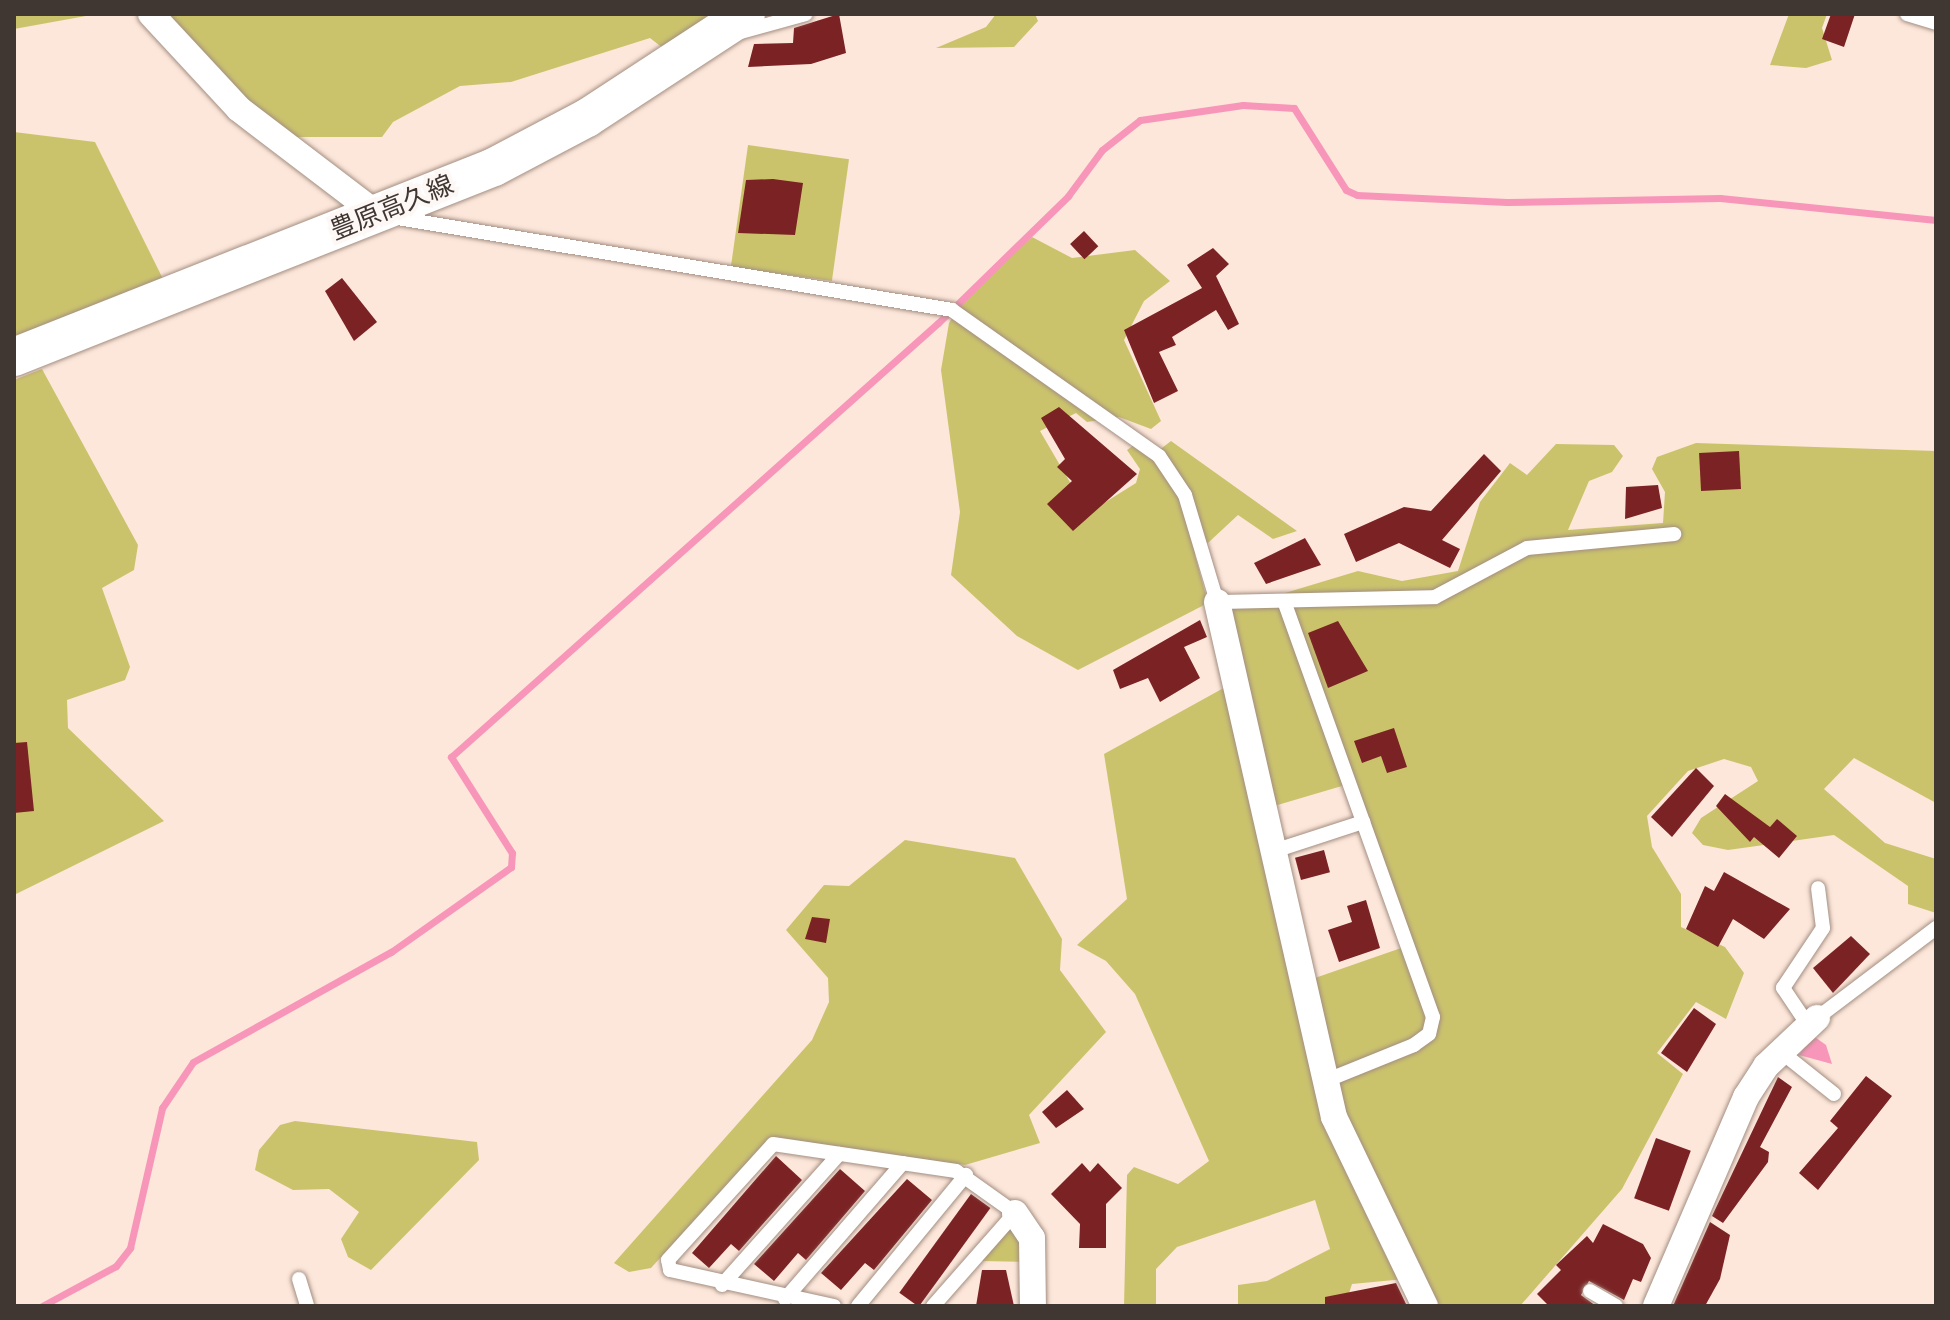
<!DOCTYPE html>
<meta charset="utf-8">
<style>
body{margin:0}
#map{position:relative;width:1950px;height:1320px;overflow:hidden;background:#fde7da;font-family:"Times New Roman","Noto Sans JP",serif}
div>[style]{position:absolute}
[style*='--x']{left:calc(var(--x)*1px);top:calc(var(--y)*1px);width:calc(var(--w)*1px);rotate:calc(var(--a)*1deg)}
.green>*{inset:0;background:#cbc36c;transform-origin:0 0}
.water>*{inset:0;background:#f896ba}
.stream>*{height:7px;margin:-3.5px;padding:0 3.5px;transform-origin:3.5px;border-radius:3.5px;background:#f896ba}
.building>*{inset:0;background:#7b2224;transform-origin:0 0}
.roads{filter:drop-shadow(0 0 2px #a38e82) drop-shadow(0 0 2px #a38e82)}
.lane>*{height:14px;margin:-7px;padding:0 7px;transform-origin:7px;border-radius:7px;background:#fff}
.street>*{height:26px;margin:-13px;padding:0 13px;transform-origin:13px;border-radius:13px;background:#fff}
.secondary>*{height:38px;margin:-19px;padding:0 19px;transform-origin:19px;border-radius:19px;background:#fff}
span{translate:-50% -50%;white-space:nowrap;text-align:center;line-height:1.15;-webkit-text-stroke:8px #fdf8f5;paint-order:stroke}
.street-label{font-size:26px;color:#403732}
.frame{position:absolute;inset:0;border:16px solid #403732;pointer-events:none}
</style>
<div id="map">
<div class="green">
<i style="clip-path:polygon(14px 14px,97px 14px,14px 29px)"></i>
<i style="clip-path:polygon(161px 14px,720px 14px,668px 52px,650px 38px,511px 82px,460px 86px,393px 122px,382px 137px,294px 137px,243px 102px)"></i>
<i style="clip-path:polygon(996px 14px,1035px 14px,1038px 21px,1014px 47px,936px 48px,986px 27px)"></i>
<i style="clip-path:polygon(1789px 14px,1827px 14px,1822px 28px,1832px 60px,1806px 68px,1770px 65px)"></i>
<i style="clip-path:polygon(14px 132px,95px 142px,165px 283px,14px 343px)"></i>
<i style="left:748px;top:145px;width:102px;height:123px;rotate:8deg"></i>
<i style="clip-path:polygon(1032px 237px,1072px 258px,1135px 250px,1170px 281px,1144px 301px,1124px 340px,1161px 421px,1151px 429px,1119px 417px,1087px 422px,1076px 413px,1040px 431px,1088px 513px,1136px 483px,1140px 469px,1127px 450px,1134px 445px,1149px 458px,1171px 441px,1297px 531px,1273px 539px,1238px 515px,1195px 555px,1208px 603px,1078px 670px,1017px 636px,951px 575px,960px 512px,941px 370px,949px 323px,967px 295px)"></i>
<i style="clip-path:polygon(42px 369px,138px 545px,134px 570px,102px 588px,130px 667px,125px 680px,67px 700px,68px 728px,164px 821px,14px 895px,14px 380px)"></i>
<i style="clip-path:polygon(evenodd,1696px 443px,1936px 451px,1936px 803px,1854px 758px,1824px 789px,1885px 843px,1936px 859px,1936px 913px,1908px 904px,1908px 886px,1834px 835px,1728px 850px,1703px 845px,1692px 833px,1701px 818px,1758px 781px,1751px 767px,1724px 759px,1688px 771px,1647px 816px,1652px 847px,1681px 894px,1681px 927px,1725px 947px,1744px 973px,1726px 1019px,1696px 1002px,1657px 1053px,1683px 1074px,1622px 1189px,1520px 1306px,1430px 1306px,1405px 1279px,1352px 1284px,1345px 1306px,1238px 1306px,1238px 1285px,1267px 1281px,1330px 1249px,1315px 1200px,1177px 1247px,1156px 1269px,1156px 1306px,1124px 1306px,1127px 1175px,1134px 1167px,1178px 1184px,1209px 1161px,1135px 994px,1106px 961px,1077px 945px,1127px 899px,1104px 754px,1240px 679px,1229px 610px,1358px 571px,1402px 581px,1458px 571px,1480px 502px,1510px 463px,1527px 475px,1556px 444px,1614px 445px,1623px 456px,1612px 472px,1589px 481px,1568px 530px,1663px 523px,1665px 492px,1652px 469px,1657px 457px,1696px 443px,1352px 783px,1404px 947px,1292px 986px,1257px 811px,1352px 783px)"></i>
<i style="clip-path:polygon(905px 840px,1015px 858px,1062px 939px,1060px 970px,1106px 1032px,1029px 1115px,1040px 1143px,965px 1165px,769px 1138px,651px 1268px,629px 1272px,614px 1263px,812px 1040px,829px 1002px,828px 978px,786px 930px,824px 885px,849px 886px)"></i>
<i style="clip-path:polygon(295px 1121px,477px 1142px,479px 1160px,371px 1270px,348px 1257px,341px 1239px,359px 1212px,329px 1189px,293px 1190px,255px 1170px,259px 1150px,280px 1125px)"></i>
<i style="clip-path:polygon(1015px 1223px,1024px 1262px,981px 1261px)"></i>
</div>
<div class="water">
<i style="clip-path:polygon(1812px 1035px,1826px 1045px,1832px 1064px,1799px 1055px)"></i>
</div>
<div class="stream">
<i style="--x:42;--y:1306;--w:84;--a:-28.4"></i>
<i style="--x:116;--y:1266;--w:23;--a:-52"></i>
<i style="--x:130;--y:1248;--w:144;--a:-77.1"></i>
<i style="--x:162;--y:1108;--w:55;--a:-56"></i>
<i style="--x:193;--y:1062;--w:227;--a:-29.1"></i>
<i style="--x:391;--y:952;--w:147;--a:-35.3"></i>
<i style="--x:511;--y:867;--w:14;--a:-86"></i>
<i style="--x:512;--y:853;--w:114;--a:-122.4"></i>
<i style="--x:451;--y:757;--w:652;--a:-41.71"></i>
<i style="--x:938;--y:323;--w:182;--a:-44.3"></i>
<i style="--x:1068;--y:196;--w:57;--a:-53.5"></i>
<i style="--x:1102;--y:150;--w:48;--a:-38.3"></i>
<i style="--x:1140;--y:120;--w:104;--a:-8.3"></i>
<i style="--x:1243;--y:105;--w:51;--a:3.4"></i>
<i style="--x:1294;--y:108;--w:97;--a:57.6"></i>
<i style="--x:1346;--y:190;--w:12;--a:24"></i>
<i style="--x:1357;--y:195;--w:150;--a:2.7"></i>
<i style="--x:1507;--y:202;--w:213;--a:-1.1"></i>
<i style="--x:1720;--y:198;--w:217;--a:5.8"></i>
</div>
<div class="building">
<i style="clip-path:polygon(839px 14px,846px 53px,811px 64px,748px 67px,754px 44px,793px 43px,794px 28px)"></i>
<i style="clip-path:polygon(1831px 14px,1855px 14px,1844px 47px,1822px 39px)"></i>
<i style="clip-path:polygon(773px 179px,803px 183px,795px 235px,738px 233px,746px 180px)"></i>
<i style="left:1084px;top:231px;width:21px;height:19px;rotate:47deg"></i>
<i style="clip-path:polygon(1213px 248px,1229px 264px,1216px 276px,1239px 324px,1228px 330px,1216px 310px,1172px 337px,1176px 345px,1159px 352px,1178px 391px,1154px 403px,1124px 330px,1202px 288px,1187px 265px)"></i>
<i style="clip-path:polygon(342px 278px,377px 322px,354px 341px,325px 291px)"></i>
<i style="clip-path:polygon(1059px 407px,1137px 474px,1073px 531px,1047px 504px,1072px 481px,1057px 467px,1065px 459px,1041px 418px)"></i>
<i style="left:1739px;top:451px;width:38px;height:40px;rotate:87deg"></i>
<i style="clip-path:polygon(1484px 454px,1501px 471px,1442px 540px,1460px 549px,1450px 568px,1399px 543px,1356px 562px,1344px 534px,1404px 507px,1431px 511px)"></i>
<i style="clip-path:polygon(1658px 485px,1662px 508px,1625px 519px,1626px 487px)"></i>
<i style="clip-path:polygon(1305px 538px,1321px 565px,1266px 584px,1254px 563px)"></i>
<i style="clip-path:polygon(1200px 620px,1207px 637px,1184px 647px,1200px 678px,1160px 702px,1148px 678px,1120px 689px,1113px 670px)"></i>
<i style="clip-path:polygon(1338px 621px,1368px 671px,1328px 688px,1308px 633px)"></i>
<i style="clip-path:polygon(1394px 728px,1407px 767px,1387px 773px,1381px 756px,1362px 763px,1354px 741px)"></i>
<i style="clip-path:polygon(27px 742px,34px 811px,14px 813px,14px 743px)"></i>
<i style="clip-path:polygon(1696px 768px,1714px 786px,1672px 837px,1651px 817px)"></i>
<i style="clip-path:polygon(1725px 794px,1770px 827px,1777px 819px,1797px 836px,1779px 858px,1754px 837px,1750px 842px,1716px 806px)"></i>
<i style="left:1324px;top:850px;width:23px;height:30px;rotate:75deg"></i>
<i style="clip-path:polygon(1724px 872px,1790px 909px,1764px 939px,1733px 919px,1718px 947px,1686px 929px,1705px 886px,1714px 891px)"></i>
<i style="clip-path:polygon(1366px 900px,1380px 948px,1339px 962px,1328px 930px,1352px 922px,1347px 906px)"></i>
<i style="clip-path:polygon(812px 917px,830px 919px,826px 943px,805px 939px)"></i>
<i style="clip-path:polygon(1851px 936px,1870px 954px,1833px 993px,1813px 968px)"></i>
<i style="clip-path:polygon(1694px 1008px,1716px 1024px,1687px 1072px,1661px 1053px)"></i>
<i style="clip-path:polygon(1866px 1076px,1892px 1096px,1818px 1190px,1799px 1173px,1838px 1128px,1830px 1121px)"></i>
<i style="clip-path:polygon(1778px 1077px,1792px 1087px,1760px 1147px,1769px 1152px,1768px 1162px,1723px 1223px,1712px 1216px)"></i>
<i style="clip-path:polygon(1067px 1090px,1084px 1109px,1056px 1128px,1042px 1112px)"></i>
<i style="left:1656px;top:1138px;width:37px;height:64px;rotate:20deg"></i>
<i style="clip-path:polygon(776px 1156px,802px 1180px,739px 1251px,731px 1244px,709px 1268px,692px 1253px)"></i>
<i style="clip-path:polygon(1082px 1163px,1090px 1172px,1098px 1163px,1122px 1188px,1106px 1204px,1106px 1248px,1079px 1248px,1080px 1224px,1051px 1194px)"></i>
<i style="clip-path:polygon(840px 1169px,865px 1191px,806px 1260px,798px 1253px,774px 1281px,754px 1264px)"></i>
<i style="clip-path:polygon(907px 1179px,932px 1200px,874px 1270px,865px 1263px,841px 1290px,821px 1273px)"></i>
<i style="left:971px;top:1194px;width:24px;height:122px;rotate:36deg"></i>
<i style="clip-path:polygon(1710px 1222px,1730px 1235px,1720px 1279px,1705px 1306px,1673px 1306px)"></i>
<i style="clip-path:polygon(1603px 1224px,1643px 1244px,1651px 1258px,1641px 1282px,1633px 1279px,1624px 1300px,1589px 1281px,1581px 1295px,1596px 1306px,1549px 1306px,1537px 1294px,1561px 1270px,1556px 1265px,1587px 1236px,1593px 1243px)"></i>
<i style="clip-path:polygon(982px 1270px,1006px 1270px,1014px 1306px,976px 1306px)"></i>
<i style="clip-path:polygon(1396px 1283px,1407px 1306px,1325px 1306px,1325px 1297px)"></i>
</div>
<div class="roads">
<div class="lane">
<i style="--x:1907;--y:14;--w:30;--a:17"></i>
<i style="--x:741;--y:32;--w:67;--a:-15.5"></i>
<i style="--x:391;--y:217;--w:569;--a:9.41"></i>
<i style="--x:952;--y:310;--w:253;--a:35.2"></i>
<i style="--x:1159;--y:456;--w:47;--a:56.3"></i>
<i style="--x:1185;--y:495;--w:112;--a:73.3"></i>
<i style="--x:1217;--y:602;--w:218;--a:-1.3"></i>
<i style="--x:1435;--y:597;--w:104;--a:-28"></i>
<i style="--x:1527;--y:548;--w:148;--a:-5.4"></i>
<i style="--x:1284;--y:601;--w:442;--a:70.3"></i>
<i style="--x:1433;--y:1017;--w:17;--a:103"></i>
<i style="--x:1429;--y:1034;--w:19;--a:144"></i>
<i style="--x:1414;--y:1045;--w:96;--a:158"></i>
<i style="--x:1274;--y:851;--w:94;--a:-18"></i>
<i style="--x:1817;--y:1018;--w:149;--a:-37.1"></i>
<i style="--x:1808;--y:1025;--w:45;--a:-124"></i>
<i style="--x:1783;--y:988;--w:72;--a:-56.3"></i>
<i style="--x:1823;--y:928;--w:40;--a:-97.1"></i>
<i style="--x:1780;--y:1051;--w:69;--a:38.5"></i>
<i style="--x:299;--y:1279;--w:28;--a:73"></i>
<i style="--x:722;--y:1285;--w:176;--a:-48.2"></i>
<i style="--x:1590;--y:1291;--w:30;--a:30"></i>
<i style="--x:785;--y:1299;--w:180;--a:-49.1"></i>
<i style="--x:834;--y:1306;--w:168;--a:-167.6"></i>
<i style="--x:670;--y:1270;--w:10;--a:-101"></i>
<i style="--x:668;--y:1260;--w:156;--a:-47.8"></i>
<i style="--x:773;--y:1144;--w:185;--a:8.4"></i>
<i style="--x:956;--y:1171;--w:72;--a:35.4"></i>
<i style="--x:1015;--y:1213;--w:124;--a:131.4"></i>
<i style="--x:858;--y:1306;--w:170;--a:-50.5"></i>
</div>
<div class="street">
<i style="--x:151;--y:14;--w:129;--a:47.2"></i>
<i style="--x:239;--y:109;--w:175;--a:37.3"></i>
<i style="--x:1217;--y:602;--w:528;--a:77.2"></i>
<i style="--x:1334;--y:1117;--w:210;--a:64.3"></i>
<i style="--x:1015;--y:1213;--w:30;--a:56"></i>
<i style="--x:1032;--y:1238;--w:68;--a:89.2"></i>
<i style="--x:1656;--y:1306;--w:228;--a:-66.7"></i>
<i style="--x:1746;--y:1097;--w:37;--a:-57"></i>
<i style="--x:1766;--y:1066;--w:70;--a:-43.3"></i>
</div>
<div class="secondary">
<i style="--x:14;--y:357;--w:516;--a:-21.6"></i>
<i style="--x:494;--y:167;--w:105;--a:-27.8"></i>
<i style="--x:587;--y:118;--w:190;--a:-33.2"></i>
</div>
</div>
<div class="street-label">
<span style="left:392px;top:208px;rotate:-22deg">豊原高久線</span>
</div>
<div class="frame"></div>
</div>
